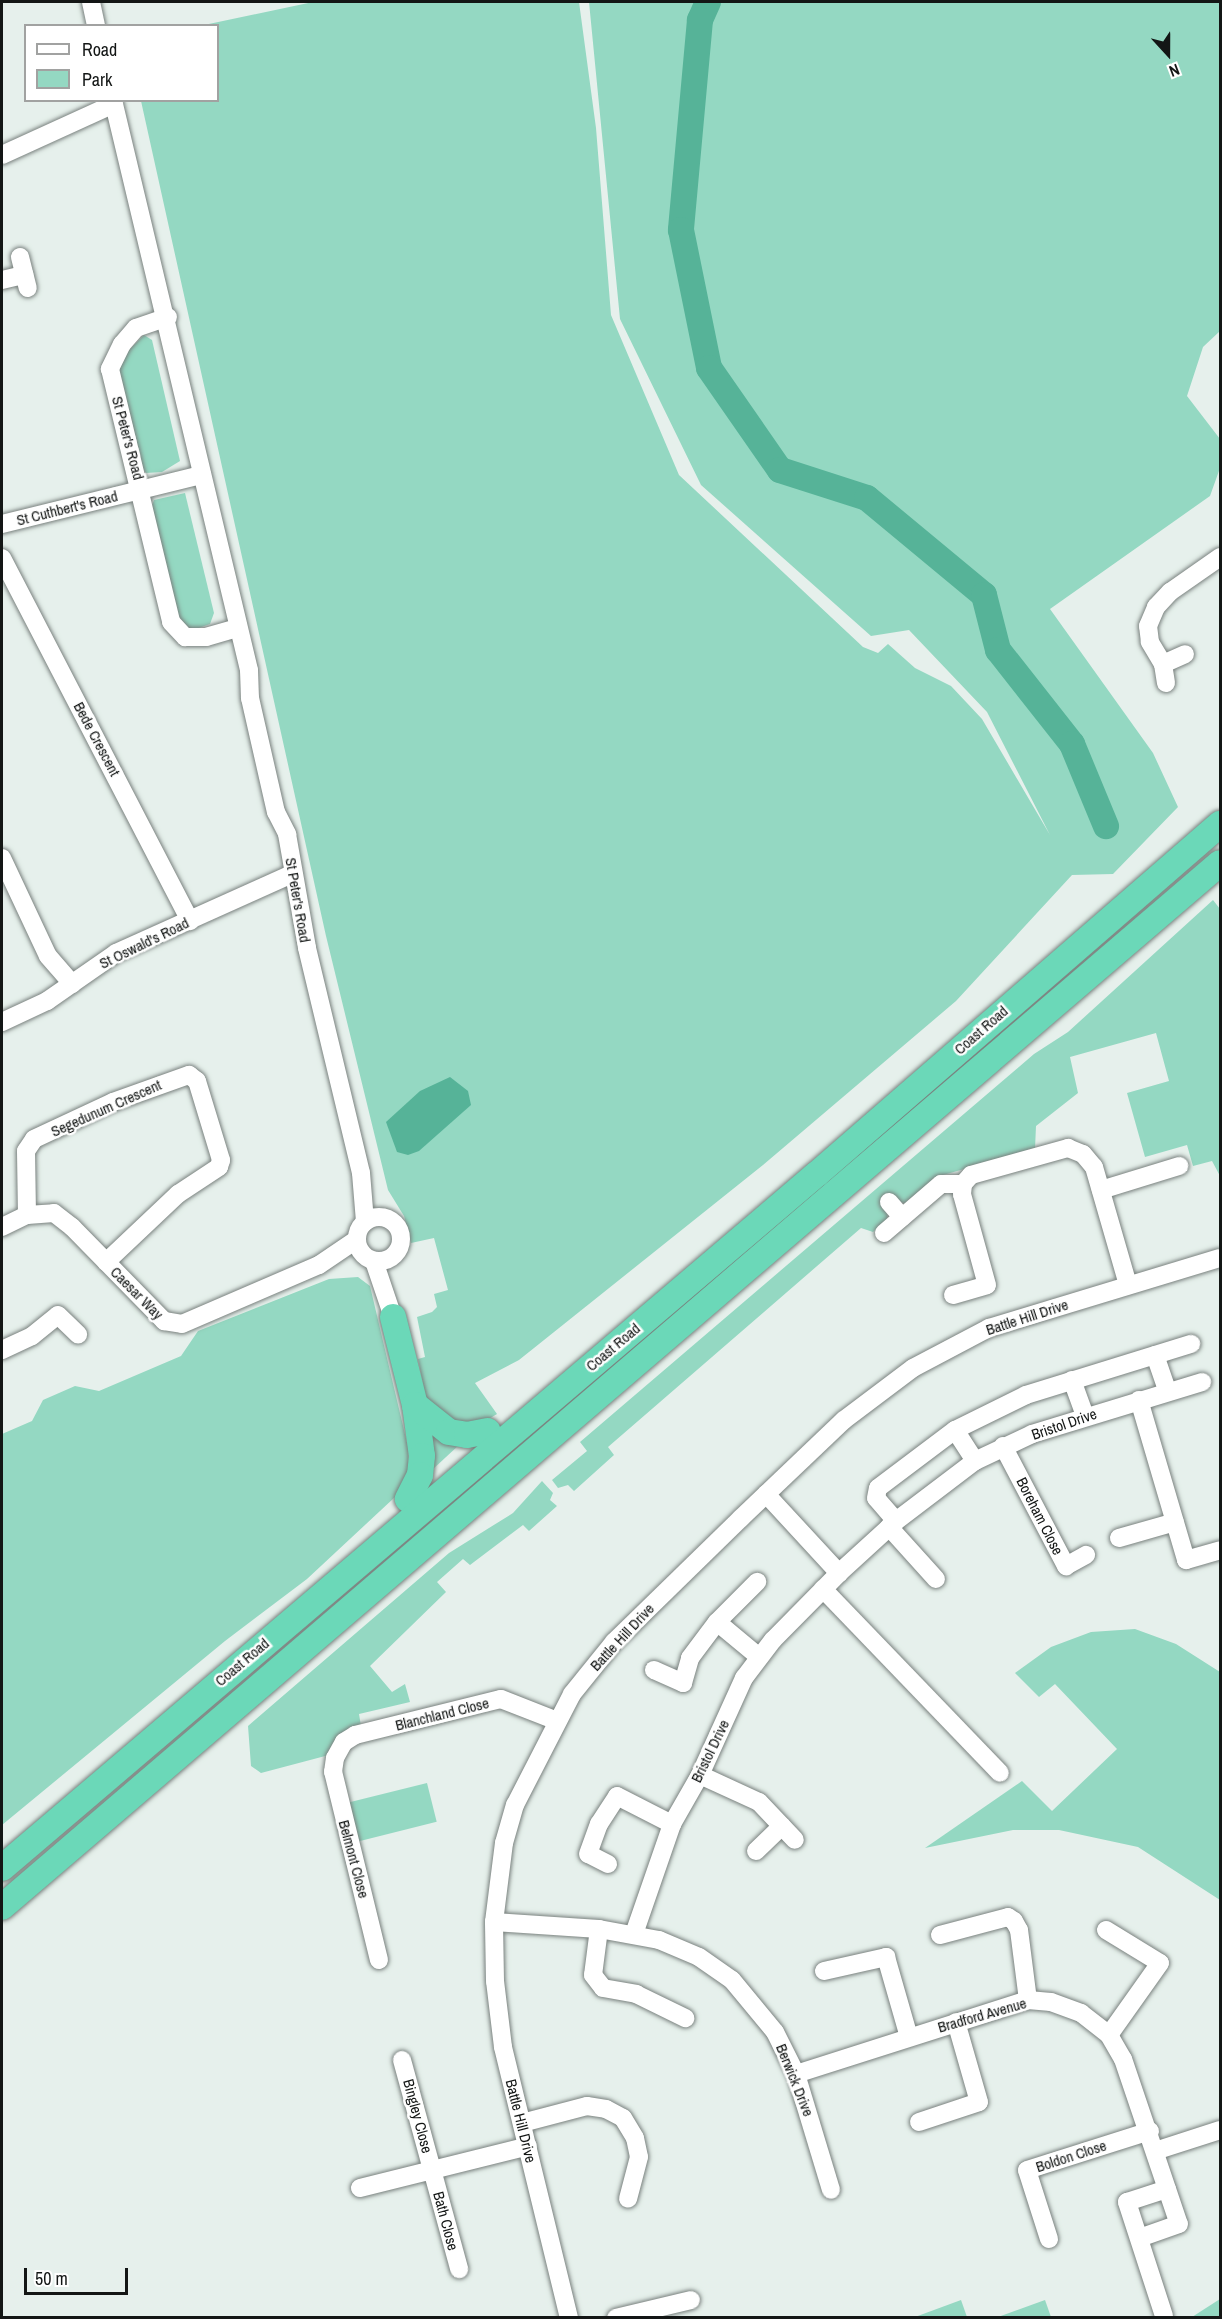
<!DOCTYPE html>
<style>
body{margin:0}
#map{position:relative;width:1222px;height:2319px;overflow:hidden;background:#e6f0ec;font-family:"Archivo Narrow",sans-serif}
div>[style]{position:absolute}
[style*='--x']{left:calc(var(--x)*1px);top:calc(var(--y)*1px);width:calc(var(--w)*1px);rotate:calc(var(--a)*1deg)}
.green>*{inset:0;background:#94d8c2;transform-origin:0 0}
.water>*{inset:0;background:#56b398}
.river>*{height:26px;margin:-13px;padding:0 13px;transform-origin:13px;border-radius:13px;background:#56b398}
.roads{filter:drop-shadow(0 0 2px #79817e) drop-shadow(0 0 2px #79817e)}
.minor>*{height:18px;margin:-9px;padding:0 9px;transform-origin:9px;border-radius:9px;background:#fff}
.minor>.ring{margin:-9px;padding:0;box-sizing:content-box;background:none;border:18px solid #fff;border-radius:50%}
.highway>*{height:26px;margin:-13px;padding:0 13px;transform-origin:13px;border-radius:13px;background:#6bd8b8}
span{translate:-50% -50%;white-space:nowrap;text-align:center;line-height:1.15;-webkit-text-stroke:5px #fff;paint-order:stroke}
.street-label{font-size:15px;color:#131615}
.frame{position:absolute;inset:0;border:3px solid #131615;pointer-events:none}
.legend{position:absolute;left:24px;top:24px;width:195px;height:78px;box-sizing:border-box;background:#fff;border:2px solid #a1a2a1;margin:0;padding:8px 10px;list-style:none;font-size:18px;color:#131615}
.legend li{display:flex;align-items:center;gap:12px;height:30px}
.legend b{width:30px;border:2px solid #a1a2a1}
.north{position:absolute;left:1138px;top:24px;width:60px;height:60px;-webkit-text-stroke:4px #fff;paint-order:stroke;rotate:159deg;font-size:16px;font-weight:700;line-height:24px;text-align:center;color:#131615}
.north::after{content:'';display:block;margin:auto;width:21px;height:27px;background:#131615;clip-path:polygon(50% 0,100% 100%,50% 72%,0 100%)}
.scale{position:absolute;left:24px;top:2268px;width:104px;height:27px;box-sizing:border-box;border:3px solid #131615;border-top:0;padding-left:8px;font-size:18px;line-height:21px;white-space:nowrap;color:#131615;-webkit-text-stroke:4px #fff;paint-order:stroke}
</style>
<div id="map">
<div class="green">
<i style="clip-path:polygon(313px 2px,579px 2px,596px 128px,611px 315px,679px 475px,863px 647px,878px 653px,888px 644px,915px 668px,951px 686px,982px 719px,1050px 835px,987px 712px,909px 630px,871px 636px,701px 485px,620px 319px,589px 2px,1220px 2px,1220px 331px,1203px 347px,1187px 396px,1220px 439px,1220px 468px,1210px 496px,1050px 609px,1153px 753px,1178px 807px,1113px 874px,1072px 875px,956px 1001px,763px 1165px,519px 1360px,475px 1383px,497px 1414px,477px 1426px,459px 1428px,428px 1409px,418px 1359px,425px 1357px,417px 1317px,432px 1312px,437px 1307px,434px 1294px,448px 1290px,434px 1238px,411px 1243px,404px 1216px,388px 1190px,326px 936px,141px 101px,218px 100px,218px 26px,204px 25px)"></i>
<i style="clip-path:polygon(144px 335px,152px 340px,180px 461px,162px 472px,146px 473px,140px 465px,118px 369px,125px 354px)"></i>
<i style="clip-path:polygon(185px 493px,214px 613px,210px 624px,193px 630px,179px 622px,150px 512px,154px 500px)"></i>
<i style="clip-path:polygon(1213px 900px,1220px 909px,1220px 1176px,1212px 1161px,1193px 1166px,1187px 1145px,1145px 1157px,1127px 1093px,1169px 1081px,1156px 1033px,1070px 1057px,1078px 1093px,1036px 1126px,1035px 1149px,936px 1177px,905px 1203px,896px 1201px,888px 1210px,887px 1219px,873px 1232px,861px 1228px,608px 1447px,614px 1455px,574px 1491px,568px 1485px,558px 1488px,552px 1480px,587px 1451px,580px 1442px,1034px 1054px,1068px 1032px)"></i>
<i style="clip-path:polygon(358px 1277px,370px 1286px,408px 1447px,409px 1484px,307px 1579px,225px 1641px,2px 1825px,2px 1434px,32px 1421px,43px 1400px,75px 1386px,99px 1391px,181px 1356px,198px 1331px,329px 1279px)"></i>
<i style="clip-path:polygon(426px 1425px,459px 1445px,432px 1470px)"></i>
<i style="clip-path:polygon(542px 1481px,553px 1493px,550px 1500px,557px 1506px,529px 1531px,523px 1525px,470px 1565px,463px 1559px,437px 1582px,446px 1592px,370px 1666px,392px 1692px,405px 1684px,410px 1702px,359px 1714px,361px 1726px,329px 1755px,261px 1773px,251px 1766px,248px 1726px,449px 1553px,513px 1513px)"></i>
<i style="clip-path:polygon(1135px 1629px,1176px 1644px,1220px 1672px,1220px 1900px,1138px 1847px,1059px 1830px,1013px 1830px,925px 1848px,1022px 1781px,1052px 1811px,1117px 1749px,1055px 1684px,1039px 1697px,1015px 1673px,1051px 1647px,1091px 1632px)"></i>
<i style="left:427px;top:1783px;width:40px;height:82px;rotate:76deg"></i>
<i style="clip-path:polygon(1220px 2299px,1220px 2317px,1192px 2317px)"></i>
<i style="clip-path:polygon(961px 2300px,967px 2317px,915px 2317px)"></i>
<i style="clip-path:polygon(1045px 2300px,1051px 2317px,998px 2317px)"></i>
</div>
<div class="water">
<i style="clip-path:polygon(450px 1077px,468px 1091px,471px 1105px,419px 1151px,408px 1155px,397px 1152px,386px 1122px,420px 1091px)"></i>
</div>
<div class="river">
<i style="--x:708;--y:2;--w:20;--a:114"></i>
<i style="--x:700;--y:20;--w:211;--a:95.2"></i>
<i style="--x:681;--y:230;--w:141;--a:78.5"></i>
<i style="--x:709;--y:368;--w:124;--a:55.2"></i>
<i style="--x:780;--y:470;--w:91;--a:17.8"></i>
<i style="--x:867;--y:498;--w:152;--a:39.7"></i>
<i style="--x:984;--y:595;--w:57;--a:75.7"></i>
<i style="--x:998;--y:650;--w:120;--a:51.8"></i>
<i style="--x:1072;--y:744;--w:89;--a:67.5"></i>
</div>
<div class="roads">
<div class="minor">
<i style="--x:91;--y:2;--w:25;--a:78"></i>
<i style="--x:113;--y:100;--w:586;--a:76.58"></i>
<i style="--x:249;--y:670;--w:28;--a:88"></i>
<i style="--x:250;--y:698;--w:117;--a:77.2"></i>
<i style="--x:276;--y:812;--w:25;--a:63"></i>
<i style="--x:287;--y:834;--w:116;--a:80"></i>
<i style="--x:307;--y:948;--w:231;--a:76.5"></i>
<i style="--x:361;--y:1173;--w:49;--a:85.3"></i>
<i style="--x:2;--y:155;--w:123;--a:-24.5"></i>
<i style="--x:20;--y:257;--w:32;--a:76"></i>
<i style="--x:2;--y:280;--w:23;--a:-13"></i>
<i style="--x:168;--y:317;--w:34;--a:161"></i>
<i style="--x:136;--y:328;--w:21;--a:131"></i>
<i style="--x:122;--y:344;--w:28;--a:116"></i>
<i style="--x:110;--y:369;--w:260;--a:76.4"></i>
<i style="--x:171;--y:622;--w:21;--a:47"></i>
<i style="--x:185;--y:637;--w:21;--a:0"></i>
<i style="--x:206;--y:637;--w:32;--a:-16"></i>
<i style="--x:2;--y:524;--w:206;--a:-13.8"></i>
<i style="--x:2;--y:558;--w:409;--a:62.6"></i>
<i style="--x:1163;--y:664;--w:26;--a:-121"></i>
<i style="--x:1150;--y:642;--w:16;--a:-97"></i>
<i style="--x:1148;--y:626;--w:21;--a:-67"></i>
<i style="--x:1156;--y:607;--w:21;--a:-47"></i>
<i style="--x:1170;--y:592;--w:61;--a:-35"></i>
<i style="--x:1166;--y:683;--w:19;--a:-99"></i>
<i style="--x:1163;--y:664;--w:24;--a:-24"></i>
<i style="--x:2;--y:858;--w:108;--a:64.9"></i>
<i style="--x:48;--y:956;--w:37;--a:49"></i>
<i style="--x:2;--y:1022;--w:50;--a:-25"></i>
<i style="--x:47;--y:1001;--w:84;--a:-34.8"></i>
<i style="--x:116;--y:953;--w:193;--a:-24.2"></i>
<i style="--x:1101;--y:1190;--w:82;--a:-17.1"></i>
<i style="--x:889;--y:1202;--w:20;--a:49"></i>
<i style="--x:27;--y:1215;--w:64;--a:-90.9"></i>
<i style="--x:26;--y:1151;--w:14;--a:-56"></i>
<i style="--x:34;--y:1139;--w:87;--a:-25.1"></i>
<i style="--x:113;--y:1102;--w:81;--a:-19.6"></i>
<i style="--x:189;--y:1075;--w:10;--a:37"></i>
<i style="--x:197;--y:1081;--w:83;--a:73.1"></i>
<i style="--x:221;--y:1160;--w:7;--a:106"></i>
<i style="--x:219;--y:1167;--w:49;--a:146.6"></i>
<i style="--x:178;--y:1194;--w:99;--a:136.6"></i>
<i class="ring" style="left:357px;top:1217px;width:26px;height:26px"></i>
<i style="--x:2;--y:1227;--w:28;--a:-26"></i>
<i style="--x:27;--y:1215;--w:27;--a:-4"></i>
<i style="--x:54;--y:1213;--w:23;--a:38"></i>
<i style="--x:72;--y:1227;--w:132;--a:45.6"></i>
<i style="--x:164;--y:1321;--w:18;--a:9"></i>
<i style="--x:182;--y:1324;--w:149;--a:-23.3"></i>
<i style="--x:319;--y:1265;--w:45;--a:-34"></i>
<i style="--x:884;--y:1233;--w:75;--a:-40.7"></i>
<i style="--x:941;--y:1184;--w:22;--a:0"></i>
<i style="--x:963;--y:1184;--w:12;--a:-48"></i>
<i style="--x:971;--y:1175;--w:101;--a:-15.6"></i>
<i style="--x:1068;--y:1148;--w:16;--a:22"></i>
<i style="--x:1083;--y:1154;--w:17;--a:50"></i>
<i style="--x:1094;--y:1167;--w:123;--a:73.9"></i>
<i style="--x:374;--y:1261;--w:59;--a:71.3"></i>
<i style="--x:953;--y:1295;--w:35;--a:-16"></i>
<i style="--x:987;--y:1285;--w:94;--a:-105.4"></i>
<i style="--x:962;--y:1194;--w:10;--a:-84"></i>
<i style="--x:2;--y:1350;--w:33;--a:-25"></i>
<i style="--x:32;--y:1336;--w:33;--a:-39"></i>
<i style="--x:58;--y:1315;--w:28;--a:44"></i>
<i style="--x:1155;--y:1355;--w:39;--a:71"></i>
<i style="--x:1072;--y:1380;--w:38;--a:70"></i>
<i style="--x:1139;--y:1400;--w:167;--a:73.6"></i>
<i style="--x:1186;--y:1560;--w:35;--a:-16"></i>
<i style="--x:955;--y:1430;--w:37;--a:57"></i>
<i style="--x:1003;--y:1446;--w:136;--a:62.3"></i>
<i style="--x:1066;--y:1566;--w:23;--a:-29"></i>
<i style="--x:766;--y:1494;--w:108;--a:47.3"></i>
<i style="--x:896;--y:1521;--w:30;--a:-131"></i>
<i style="--x:876;--y:1498;--w:10;--a:-79"></i>
<i style="--x:878;--y:1488;--w:96;--a:-37"></i>
<i style="--x:955;--y:1430;--w:79;--a:-26.2"></i>
<i style="--x:1026;--y:1395;--w:173;--a:-17.2"></i>
<i style="--x:889;--y:1527;--w:70;--a:47.9"></i>
<i style="--x:1119;--y:1538;--w:58;--a:-15.9"></i>
<i style="--x:823;--y:1589;--w:255;--a:46.1"></i>
<i style="--x:717;--y:1622;--w:55;--a:39.8"></i>
<i style="--x:654;--y:1670;--w:32;--a:24"></i>
<i style="--x:683;--y:1683;--w:26;--a:-74"></i>
<i style="--x:690;--y:1658;--w:45;--a:-53.1"></i>
<i style="--x:717;--y:1622;--w:57;--a:-45"></i>
<i style="--x:700;--y:1775;--w:65;--a:24.6"></i>
<i style="--x:759;--y:1802;--w:52;--a:46.5"></i>
<i style="--x:756;--y:1851;--w:36;--a:-44"></i>
<i style="--x:608;--y:1864;--w:22;--a:-153"></i>
<i style="--x:588;--y:1854;--w:32;--a:-70"></i>
<i style="--x:599;--y:1824;--w:33;--a:-57"></i>
<i style="--x:617;--y:1796;--w:62;--a:27"></i>
<i style="--x:494;--y:1922;--w:105;--a:3.8"></i>
<i style="--x:599;--y:1929;--w:61;--a:10.4"></i>
<i style="--x:659;--y:1940;--w:43;--a:23"></i>
<i style="--x:699;--y:1957;--w:40;--a:34.9"></i>
<i style="--x:732;--y:1980;--w:67;--a:50.4"></i>
<i style="--x:775;--y:2032;--w:47;--a:63.4"></i>
<i style="--x:796;--y:2074;--w:121;--a:73.2"></i>
<i style="--x:599;--y:1929;--w:46;--a:97.4"></i>
<i style="--x:593;--y:1975;--w:16;--a:52"></i>
<i style="--x:603;--y:1988;--w:34;--a:10"></i>
<i style="--x:636;--y:1994;--w:55;--a:26.1"></i>
<i style="--x:1106;--y:1930;--w:63;--a:31.4"></i>
<i style="--x:1160;--y:1963;--w:88;--a:125.3"></i>
<i style="--x:634;--y:1934;--w:116;--a:-70.9"></i>
<i style="--x:672;--y:1824;--w:56;--a:-60.3"></i>
<i style="--x:700;--y:1775;--w:107;--a:-65.6"></i>
<i style="--x:744;--y:1678;--w:48;--a:-52.7"></i>
<i style="--x:773;--y:1640;--w:94;--a:-45.4"></i>
<i style="--x:839;--y:1573;--w:77;--a:-42.4"></i>
<i style="--x:896;--y:1521;--w:99;--a:-37.2"></i>
<i style="--x:975;--y:1461;--w:63;--a:-25.3"></i>
<i style="--x:1032;--y:1434;--w:178;--a:-17"></i>
<i style="--x:940;--y:1935;--w:70;--a:-14.8"></i>
<i style="--x:1008;--y:1917;--w:7;--a:34"></i>
<i style="--x:1014;--y:1921;--w:10;--a:61"></i>
<i style="--x:1019;--y:1930;--w:71;--a:82.7"></i>
<i style="--x:379;--y:1960;--w:194;--a:-103.7"></i>
<i style="--x:333;--y:1772;--w:14;--a:-82"></i>
<i style="--x:335;--y:1758;--w:18;--a:-61"></i>
<i style="--x:344;--y:1742;--w:13;--a:-32"></i>
<i style="--x:355;--y:1735;--w:150;--a:-13.9"></i>
<i style="--x:501;--y:1699;--w:60;--a:21.4"></i>
<i style="--x:824;--y:1971;--w:64;--a:-12.7"></i>
<i style="--x:886;--y:1957;--w:83;--a:74"></i>
<i style="--x:402;--y:2060;--w:217;--a:74.7"></i>
<i style="--x:796;--y:2074;--w:244;--a:-17.7"></i>
<i style="--x:1028;--y:2000;--w:23;--a:5"></i>
<i style="--x:1051;--y:2002;--w:32;--a:20"></i>
<i style="--x:1081;--y:2013;--w:36;--a:38"></i>
<i style="--x:1109;--y:2035;--w:28;--a:60"></i>
<i style="--x:1123;--y:2059;--w:174;--a:71.3"></i>
<i style="--x:1179;--y:2224;--w:42;--a:160.7"></i>
<i style="--x:919;--y:2122;--w:63;--a:-18.4"></i>
<i style="--x:979;--y:2102;--w:83;--a:-106"></i>
<i style="--x:522;--y:2123;--w:67;--a:-14.7"></i>
<i style="--x:587;--y:2106;--w:19;--a:9"></i>
<i style="--x:606;--y:2109;--w:19;--a:28"></i>
<i style="--x:623;--y:2118;--w:23;--a:59"></i>
<i style="--x:635;--y:2138;--w:19;--a:78"></i>
<i style="--x:639;--y:2157;--w:43;--a:104.7"></i>
<i style="--x:1155;--y:2151;--w:68;--a:-17.9"></i>
<i style="--x:360;--y:2188;--w:173;--a:-14"></i>
<i style="--x:1049;--y:2239;--w:72;--a:-107.7"></i>
<i style="--x:1027;--y:2170;--w:129;--a:-17.6"></i>
<i style="--x:1164;--y:2316;--w:120;--a:-108"></i>
<i style="--x:1127;--y:2202;--w:42;--a:-18"></i>
<i style="--x:569;--y:2318;--w:279;--a:-103.7"></i>
<i style="--x:503;--y:2047;--w:66;--a:-96.9"></i>
<i style="--x:495;--y:1981;--w:59;--a:-91"></i>
<i style="--x:494;--y:1922;--w:80;--a:-82.8"></i>
<i style="--x:504;--y:1843;--w:40;--a:-74"></i>
<i style="--x:515;--y:1805;--w:125;--a:-62.8"></i>
<i style="--x:572;--y:1694;--w:67;--a:-51.1"></i>
<i style="--x:614;--y:1642;--w:177;--a:-44.3"></i>
<i style="--x:741;--y:1518;--w:142;--a:-43.6"></i>
<i style="--x:844;--y:1420;--w:86;--a:-37"></i>
<i style="--x:913;--y:1368;--w:86;--a:-27.8"></i>
<i style="--x:989;--y:1328;--w:241;--a:-16.9"></i>
<i style="--x:616;--y:2318;--w:77;--a:-13.5"></i>
</div>
<div class="highway">
<i style="--x:393;--y:1317;--w:91;--a:76"></i>
<i style="--x:415;--y:1405;--w:51;--a:82.2"></i>
<i style="--x:422;--y:1456;--w:19;--a:96"></i>
<i style="--x:420;--y:1475;--w:27;--a:117"></i>
<i style="--x:415;--y:1405;--w:43;--a:38.5"></i>
<i style="--x:449;--y:1432;--w:18;--a:9"></i>
<i style="--x:467;--y:1435;--w:21;--a:-11"></i>
<i style="--x:2;--y:1868;--w:1070;--a:-40.42"></i>
<i style="--x:817;--y:1174;--w:534;--a:-40.97"></i>
<i style="--x:2;--y:1907;--w:1604;--a:-40.6"></i>
</div>
</div>
<div class="street-label">
<span style="left:128px;top:438px;rotate:75deg">St Peter's Road</span>
<span style="left:67px;top:508px;rotate:-14deg">St Cuthbert's Road</span>
<span style="left:97px;top:739px;rotate:62deg">Bede Crescent</span>
<span style="left:298px;top:900px;rotate:80deg">St Peter's Road</span>
<span style="left:144px;top:943px;rotate:-26deg">St Oswald's Road</span>
<span style="left:981px;top:1030px;rotate:-41deg">Coast Road</span>
<span style="left:106px;top:1108px;rotate:-24deg">Segedunum Crescent</span>
<span style="left:137px;top:1293px;rotate:45deg">Caesar Way</span>
<span style="left:1027px;top:1317px;rotate:-18deg">Battle Hill Drive</span>
<span style="left:613px;top:1347px;rotate:-40deg">Coast Road</span>
<span style="left:1064px;top:1424px;rotate:-19deg">Bristol Drive</span>
<span style="left:1040px;top:1516px;rotate:63deg">Boreham Close</span>
<span style="left:622px;top:1637px;rotate:-47deg">Battle Hill Drive</span>
<span style="left:242px;top:1662px;rotate:-40deg">Coast Road</span>
<span style="left:442px;top:1714px;rotate:-14deg">Blanchland Close</span>
<span style="left:710px;top:1751px;rotate:-64deg">Bristol Drive</span>
<span style="left:354px;top:1859px;rotate:75deg">Belmont Close</span>
<span style="left:982px;top:2015px;rotate:-16deg">Bradford Avenue</span>
<span style="left:795px;top:2080px;rotate:68deg">Berwick Drive</span>
<span style="left:418px;top:2116px;rotate:75deg">Bingley Close</span>
<span style="left:521px;top:2121px;rotate:76deg">Battle Hill Drive</span>
<span style="left:1071px;top:2156px;rotate:-18deg">Boldon Close</span>
<span style="left:446px;top:2221px;rotate:75deg">Bath Close</span>
</div>
<div class="frame"></div>
<ul class="legend">
<li><b style="height:8px;background:#fff"></b>Road</li>
<li><b style="height:16px;background:#94d8c2"></b>Park</li>
</ul>
<div class="north">N</div>
<div class="scale">50 m</div>
</div>
